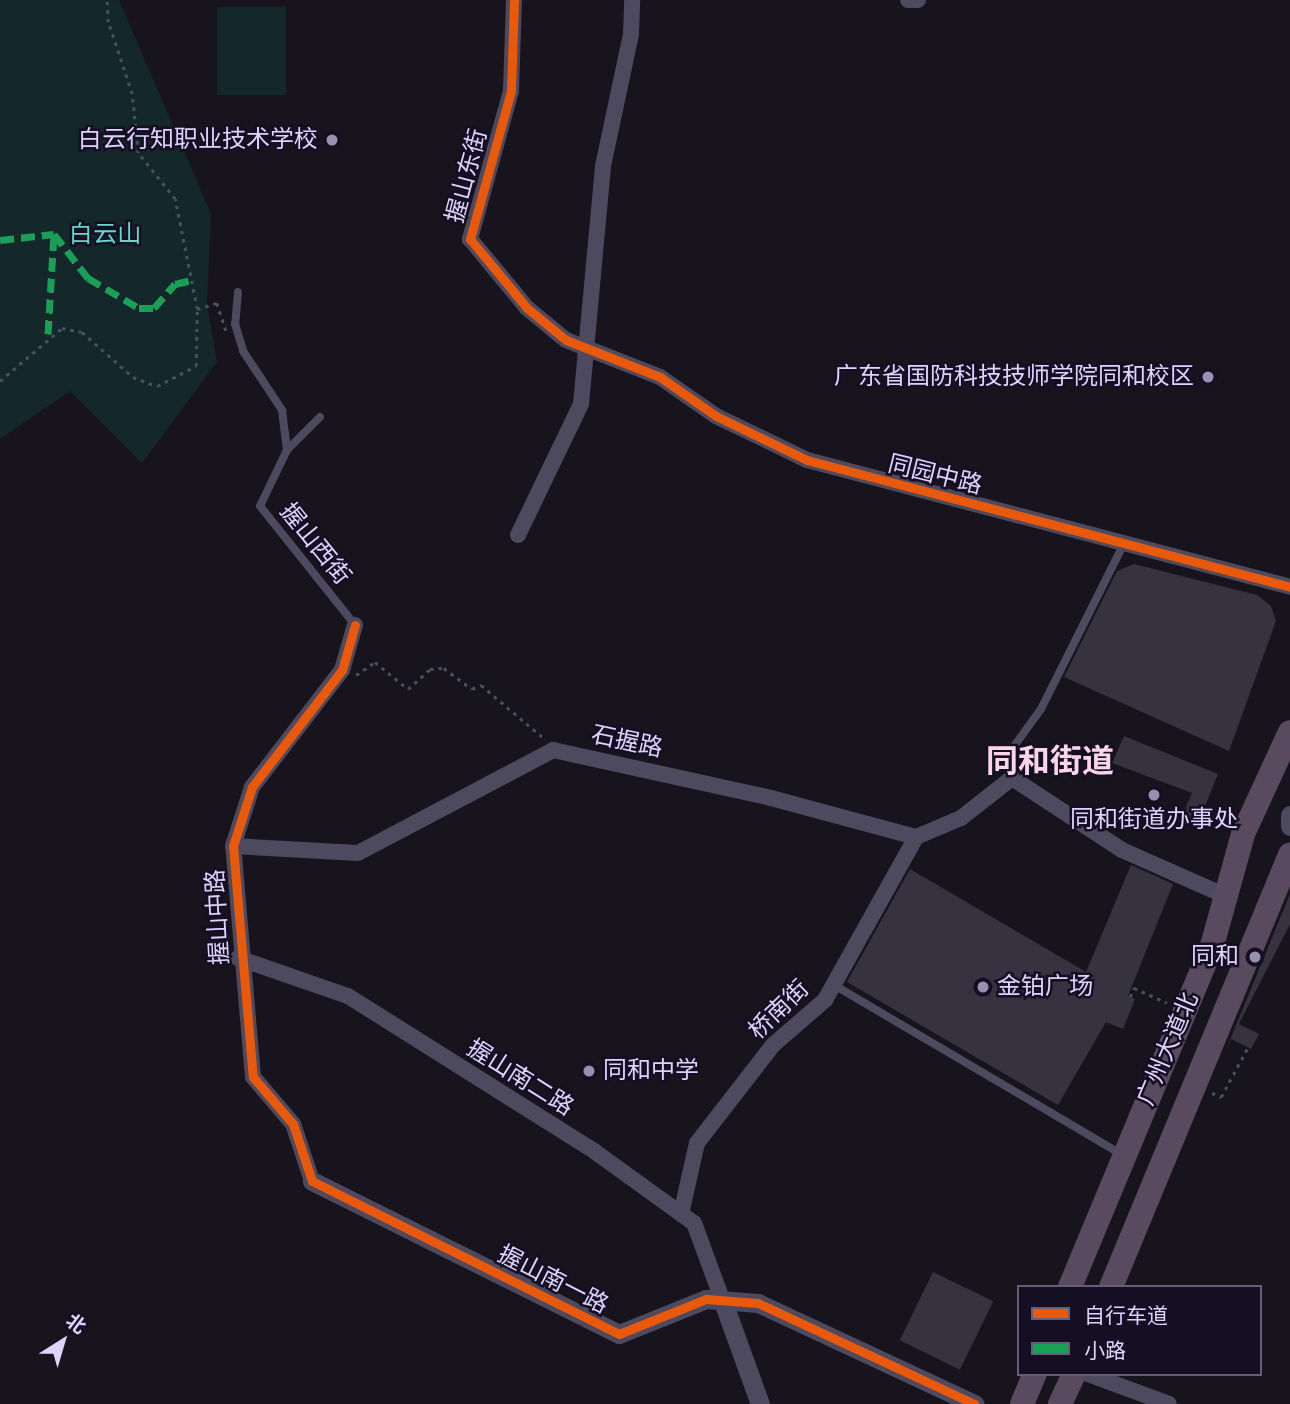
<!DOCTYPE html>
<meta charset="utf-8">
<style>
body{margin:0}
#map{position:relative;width:1290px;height:1404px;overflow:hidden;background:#17141e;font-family:"Fira Sans","Noto Sans SC",sans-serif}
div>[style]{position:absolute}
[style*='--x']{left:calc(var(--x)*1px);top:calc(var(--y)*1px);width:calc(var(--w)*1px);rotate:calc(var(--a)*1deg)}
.green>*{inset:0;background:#14272a;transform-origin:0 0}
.building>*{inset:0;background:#363240;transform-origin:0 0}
.path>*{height:2.5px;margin-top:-1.25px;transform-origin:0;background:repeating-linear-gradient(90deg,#48505f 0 3.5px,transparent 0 8.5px)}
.service>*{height:8px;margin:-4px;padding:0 4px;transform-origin:4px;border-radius:4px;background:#4d495f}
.minor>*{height:16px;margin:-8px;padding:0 8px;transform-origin:8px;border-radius:8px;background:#4d495f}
.tertiary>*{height:19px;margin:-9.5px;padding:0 9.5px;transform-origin:9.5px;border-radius:9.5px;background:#4d495f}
.trunk>*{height:24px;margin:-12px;padding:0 12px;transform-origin:12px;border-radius:12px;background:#5a4a5f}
.quiet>*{height:7px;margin-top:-3.5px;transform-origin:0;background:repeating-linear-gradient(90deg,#1a9f57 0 14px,transparent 0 21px)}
.cycleway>*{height:9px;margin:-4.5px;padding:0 4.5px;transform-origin:4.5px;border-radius:4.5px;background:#e8590c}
.dots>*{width:19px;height:19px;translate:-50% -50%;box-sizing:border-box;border:4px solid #150f23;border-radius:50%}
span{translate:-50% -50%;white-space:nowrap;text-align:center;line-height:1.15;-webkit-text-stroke:5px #150f23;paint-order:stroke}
.poi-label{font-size:24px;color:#ded3fd}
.right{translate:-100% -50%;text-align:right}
.left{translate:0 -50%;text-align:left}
.street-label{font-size:24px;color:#ded3fd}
.park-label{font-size:24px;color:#63d9cb}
.district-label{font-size:32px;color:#fdd5e9;font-weight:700}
.legend{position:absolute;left:1017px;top:1285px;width:245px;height:91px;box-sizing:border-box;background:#150f23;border:2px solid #655d7a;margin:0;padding:9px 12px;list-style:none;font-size:21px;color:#ded3fd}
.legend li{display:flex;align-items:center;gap:14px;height:35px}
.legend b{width:35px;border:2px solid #655d7a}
.north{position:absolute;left:28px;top:1306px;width:70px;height:70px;-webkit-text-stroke:5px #150f23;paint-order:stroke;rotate:37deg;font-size:19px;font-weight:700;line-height:28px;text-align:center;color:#ded3fd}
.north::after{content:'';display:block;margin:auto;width:24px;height:32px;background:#ded3fd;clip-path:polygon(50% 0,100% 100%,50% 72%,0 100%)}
</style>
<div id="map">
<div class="green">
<i style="clip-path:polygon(0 0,119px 0,211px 214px,207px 304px,217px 362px,142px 463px,70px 391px,0 439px)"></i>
<i style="left:217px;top:7px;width:69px;height:88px"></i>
</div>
<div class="building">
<i style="clip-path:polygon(1134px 564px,1257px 595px,1271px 606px,1276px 621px,1229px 751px,1064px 677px,1117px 571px)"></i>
<i style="clip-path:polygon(1124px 736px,1218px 774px,1197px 826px,1181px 819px,1192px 793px,1112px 763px)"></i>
<i style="clip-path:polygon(1131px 865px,1173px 884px,1128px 996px,1135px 999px,1123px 1029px,1106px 1022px,1058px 1105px,847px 982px,910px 869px,1086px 972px)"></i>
<i style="clip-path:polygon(1290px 894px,1290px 924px,1239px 1024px,1259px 1034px,1251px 1049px,1231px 1039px,1225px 1052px)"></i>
<i style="left:933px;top:1272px;width:67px;height:76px;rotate:26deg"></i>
</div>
<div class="path">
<i style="--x:197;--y:309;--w:21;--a:-17"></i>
<i style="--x:217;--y:303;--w:29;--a:72"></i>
<i style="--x:0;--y:381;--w:82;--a:-40.5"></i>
<i style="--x:62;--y:328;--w:20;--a:11"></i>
<i style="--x:82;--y:332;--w:68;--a:41.4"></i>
<i style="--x:133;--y:377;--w:26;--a:21"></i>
<i style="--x:157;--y:386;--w:44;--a:-27.1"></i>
<i style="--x:196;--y:366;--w:57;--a:-89"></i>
<i style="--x:197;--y:309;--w:112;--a:-101.3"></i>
<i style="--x:175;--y:199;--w:59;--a:-128.8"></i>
<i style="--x:138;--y:153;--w:59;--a:-95.8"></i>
<i style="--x:132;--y:94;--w:76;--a:-108.4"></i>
<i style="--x:108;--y:22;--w:22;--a:-93"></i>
<i style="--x:356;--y:675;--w:23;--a:-34"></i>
<i style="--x:375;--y:662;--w:43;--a:39.3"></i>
<i style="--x:408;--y:689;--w:30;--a:-42"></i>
<i style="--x:430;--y:669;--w:14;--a:-4"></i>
<i style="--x:444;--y:668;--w:35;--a:37"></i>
<i style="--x:472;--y:689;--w:10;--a:-24"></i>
<i style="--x:481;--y:685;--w:84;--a:40.2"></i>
<i style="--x:1130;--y:997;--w:10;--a:-66"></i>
<i style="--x:1134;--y:988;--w:36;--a:24"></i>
<i style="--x:1212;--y:1093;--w:10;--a:24"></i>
<i style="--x:1221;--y:1097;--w:57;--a:-61.6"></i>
</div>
<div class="service">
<i style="--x:238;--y:292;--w:32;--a:95"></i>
<i style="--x:235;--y:324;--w:28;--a:73"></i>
<i style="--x:243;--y:351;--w:71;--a:56.5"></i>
<i style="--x:282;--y:410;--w:40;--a:82.9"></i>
<i style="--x:320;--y:417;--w:47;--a:135"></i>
<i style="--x:287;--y:450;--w:62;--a:115.7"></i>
<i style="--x:260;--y:506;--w:152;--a:51.4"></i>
<i style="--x:1012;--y:778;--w:29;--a:-90"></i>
<i style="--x:1012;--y:749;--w:49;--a:-54.1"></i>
<i style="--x:1041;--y:709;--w:186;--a:-63.4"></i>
<i style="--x:834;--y:985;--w:333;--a:30.5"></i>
</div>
<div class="minor">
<i style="--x:514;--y:0;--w:91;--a:91.9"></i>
<i style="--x:511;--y:91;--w:154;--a:105.5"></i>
<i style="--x:470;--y:239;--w:89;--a:50.4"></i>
<i style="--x:527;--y:308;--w:50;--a:39.4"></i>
<i style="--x:566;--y:340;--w:101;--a:21.5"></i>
<i style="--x:660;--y:377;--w:68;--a:34.9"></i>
<i style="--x:716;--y:416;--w:101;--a:25.8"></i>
<i style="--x:807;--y:460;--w:499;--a:14.7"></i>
<i style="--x:908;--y:0;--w:10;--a:0"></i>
<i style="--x:518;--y:535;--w:145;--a:-64.3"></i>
<i style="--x:581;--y:404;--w:239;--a:-84.7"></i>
<i style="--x:603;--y:166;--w:135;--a:-78"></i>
<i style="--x:631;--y:34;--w:34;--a:-88"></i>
<i style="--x:233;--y:846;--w:125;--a:3.2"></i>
<i style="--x:358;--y:853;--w:221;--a:-27.8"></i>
<i style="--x:553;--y:750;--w:223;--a:12.4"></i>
<i style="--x:771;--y:798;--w:150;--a:15.1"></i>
<i style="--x:916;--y:837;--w:49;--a:-22.9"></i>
<i style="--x:961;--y:818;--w:65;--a:-38.1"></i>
<i style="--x:1012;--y:778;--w:131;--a:33.2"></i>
<i style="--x:1122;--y:850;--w:114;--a:23.9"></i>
<i style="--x:238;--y:958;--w:116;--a:19.1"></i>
<i style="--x:348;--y:996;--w:291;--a:32.2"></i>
<i style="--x:594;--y:1151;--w:123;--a:35.8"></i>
<i style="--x:694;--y:1223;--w:81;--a:69.8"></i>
<i style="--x:312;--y:1181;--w:60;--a:-108.4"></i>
<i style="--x:293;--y:1124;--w:62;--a:-130.4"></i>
<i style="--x:253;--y:1077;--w:232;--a:-94.9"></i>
<i style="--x:233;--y:846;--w:62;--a:-72.1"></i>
<i style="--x:252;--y:787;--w:148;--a:-52.4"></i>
<i style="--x:342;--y:670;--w:47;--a:-73.9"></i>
<i style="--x:681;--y:1214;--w:73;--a:-77.3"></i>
<i style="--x:697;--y:1143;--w:124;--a:-52.2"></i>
<i style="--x:773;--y:1045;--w:69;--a:-40.9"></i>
<i style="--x:825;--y:1000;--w:187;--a:-60.8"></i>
<i style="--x:1088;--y:1374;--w:86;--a:20.3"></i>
</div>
<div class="tertiary">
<i style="--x:1290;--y:815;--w:11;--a:90"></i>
<i style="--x:312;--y:1181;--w:343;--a:26.5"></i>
<i style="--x:619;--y:1334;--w:94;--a:-21.9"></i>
<i style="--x:706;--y:1299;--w:52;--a:4.4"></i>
<i style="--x:758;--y:1303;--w:239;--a:25"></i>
<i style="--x:722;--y:1299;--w:112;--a:70.1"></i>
</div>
<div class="trunk">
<i style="--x:1070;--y:1287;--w:369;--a:-67.4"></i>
<i style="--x:1212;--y:946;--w:116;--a:-74.5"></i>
<i style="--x:1243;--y:834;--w:112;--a:-65.3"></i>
<i style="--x:1111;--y:1287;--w:468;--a:-67.5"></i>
<i style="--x:1022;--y:1404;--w:33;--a:-67"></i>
<i style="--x:1060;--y:1404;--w:33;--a:-65"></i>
</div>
<div class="quiet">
<i style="--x:0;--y:240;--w:54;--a:-6.3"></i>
<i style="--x:54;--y:234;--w:56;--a:52.3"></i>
<i style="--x:88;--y:278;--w:59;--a:30.5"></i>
<i style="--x:139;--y:308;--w:15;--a:0"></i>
<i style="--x:154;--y:308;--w:32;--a:-49"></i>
<i style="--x:175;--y:284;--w:17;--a:-13"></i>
<i style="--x:48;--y:334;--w:100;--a:-86.6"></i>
</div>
<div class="cycleway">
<i style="--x:514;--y:0;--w:91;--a:91.9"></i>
<i style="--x:511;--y:91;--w:154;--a:105.5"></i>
<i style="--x:470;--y:239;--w:89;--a:50.4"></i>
<i style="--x:527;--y:308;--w:50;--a:39.4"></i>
<i style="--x:566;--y:340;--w:101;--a:21.5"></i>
<i style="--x:660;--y:377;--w:68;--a:34.9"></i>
<i style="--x:716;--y:416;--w:101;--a:25.8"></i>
<i style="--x:807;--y:460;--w:499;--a:14.7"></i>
<i style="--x:355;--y:625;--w:47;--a:106.1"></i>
<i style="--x:342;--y:670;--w:148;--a:127.6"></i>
<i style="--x:252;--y:787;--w:62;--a:107.9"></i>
<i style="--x:233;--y:846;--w:232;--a:85.1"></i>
<i style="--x:253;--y:1077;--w:62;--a:49.6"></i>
<i style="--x:293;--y:1124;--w:60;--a:71.6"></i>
<i style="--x:312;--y:1181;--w:343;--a:26.5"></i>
<i style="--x:619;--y:1334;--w:94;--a:-21.9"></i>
<i style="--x:706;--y:1299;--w:52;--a:4.4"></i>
<i style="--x:758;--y:1303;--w:239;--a:25"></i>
</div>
<div class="dots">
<i style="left:332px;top:140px;background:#9890af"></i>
<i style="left:1208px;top:377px;background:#9890af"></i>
<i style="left:1154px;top:795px;background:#9890af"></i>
<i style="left:1255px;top:957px;background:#9890af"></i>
<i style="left:983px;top:987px;background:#9890af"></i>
<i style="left:589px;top:1071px;background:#9890af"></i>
</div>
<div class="poi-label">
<span class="right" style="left:318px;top:140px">白云行知职业技术学校</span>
<span class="right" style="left:1194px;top:377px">广东省国防科技技师学院同和校区</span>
<span style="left:1154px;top:820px">同和街道办事处</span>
<span class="right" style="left:1239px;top:957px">同和</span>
<span class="left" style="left:997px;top:987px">金铂广场</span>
<span class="left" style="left:603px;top:1071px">同和中学</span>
</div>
<div class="street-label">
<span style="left:467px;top:176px;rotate:-75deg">握山东街</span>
<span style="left:935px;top:475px;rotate:14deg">同园中路</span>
<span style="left:315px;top:544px;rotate:51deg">握山西街</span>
<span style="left:627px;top:742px;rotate:12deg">石握路</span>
<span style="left:218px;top:917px;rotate:-93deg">握山中路</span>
<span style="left:779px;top:1010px;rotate:-44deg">桥南街</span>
<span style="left:1168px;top:1049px;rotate:-67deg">广州大道北</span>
<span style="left:520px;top:1078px;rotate:32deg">握山南二路</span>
<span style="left:553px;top:1280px;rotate:27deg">握山南一路</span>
</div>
<div class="park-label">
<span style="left:105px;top:235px">白云山</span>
</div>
<div class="district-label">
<span style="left:1050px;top:761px">同和街道</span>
</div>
<ul class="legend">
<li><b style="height:9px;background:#e8590c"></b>自行车道</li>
<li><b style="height:9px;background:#1a9f57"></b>小路</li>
</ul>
<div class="north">北</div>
</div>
